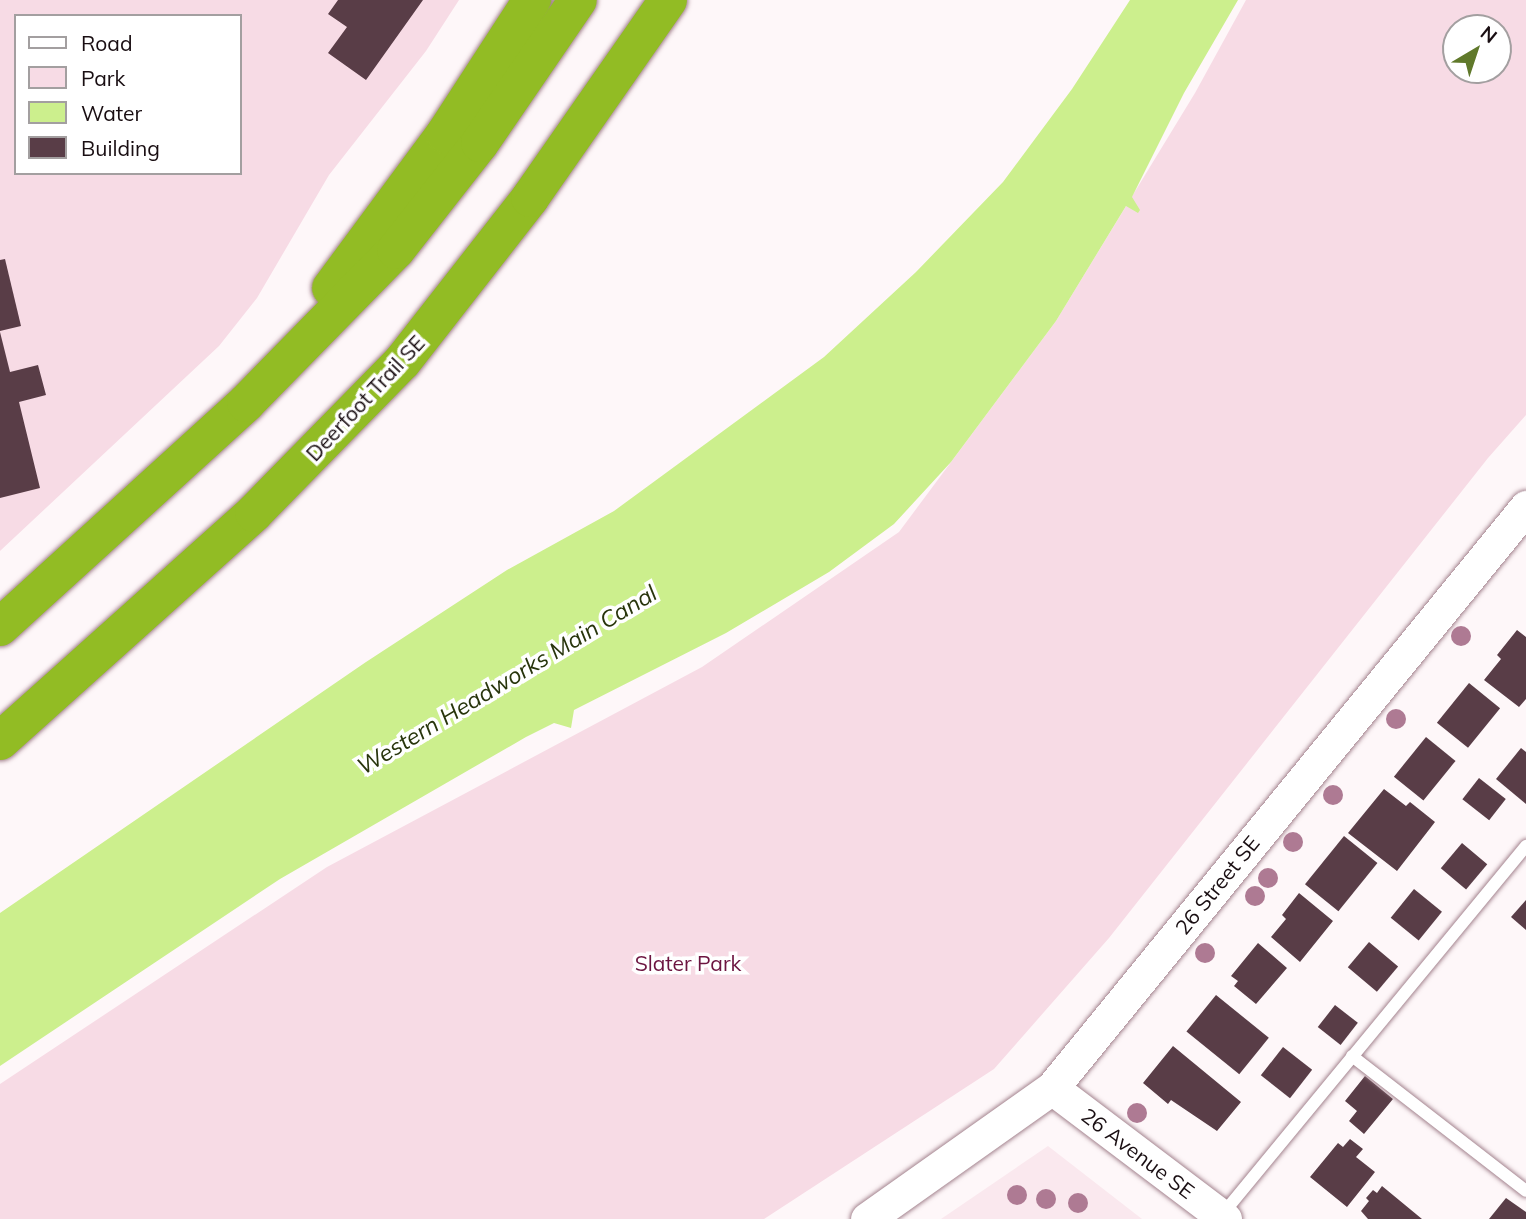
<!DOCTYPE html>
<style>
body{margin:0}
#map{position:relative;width:1526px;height:1219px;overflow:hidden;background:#fef7f9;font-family:Mulish,sans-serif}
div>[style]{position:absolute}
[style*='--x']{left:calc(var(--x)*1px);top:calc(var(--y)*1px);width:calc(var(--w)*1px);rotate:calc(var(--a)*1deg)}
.built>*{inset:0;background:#fae8ee}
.green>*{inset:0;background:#f7dbe5}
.water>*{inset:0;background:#ccef8d}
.building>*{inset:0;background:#593d47;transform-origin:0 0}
.roads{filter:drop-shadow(0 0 2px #a4848f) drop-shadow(0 0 2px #a4848f)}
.lane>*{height:12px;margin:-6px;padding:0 6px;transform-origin:6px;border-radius:6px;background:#fff}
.secondary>*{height:33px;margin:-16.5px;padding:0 16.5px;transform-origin:16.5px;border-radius:16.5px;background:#fff}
.highway>*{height:38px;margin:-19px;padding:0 19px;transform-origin:19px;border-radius:19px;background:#92bc24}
.trees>*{width:20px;height:20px;margin:-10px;border-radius:50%;background:#ae7a93}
span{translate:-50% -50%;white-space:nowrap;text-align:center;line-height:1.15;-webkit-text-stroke:7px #fff;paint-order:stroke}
.street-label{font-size:21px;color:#190e12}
.park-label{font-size:21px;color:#6c1440}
.water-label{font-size:23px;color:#28350c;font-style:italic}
.legend{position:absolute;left:14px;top:14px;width:228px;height:161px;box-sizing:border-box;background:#fff;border:2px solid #a39fa0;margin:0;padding:9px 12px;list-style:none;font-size:21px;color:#190e12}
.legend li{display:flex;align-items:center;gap:14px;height:35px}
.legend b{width:35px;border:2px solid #a39fa0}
.north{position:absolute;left:1442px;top:14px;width:70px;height:70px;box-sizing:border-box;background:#fff;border:2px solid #a39fa0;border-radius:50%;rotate:39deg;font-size:19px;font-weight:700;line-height:28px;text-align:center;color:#190e12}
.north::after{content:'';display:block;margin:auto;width:24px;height:32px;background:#60792b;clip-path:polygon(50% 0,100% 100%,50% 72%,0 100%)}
</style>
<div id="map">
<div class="built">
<i style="clip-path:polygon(1048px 1146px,1142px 1219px,941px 1219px)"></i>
</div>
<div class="green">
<i style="clip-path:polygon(evenodd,0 0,459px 0,426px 51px,329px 175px,257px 298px,219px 346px,0 551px,0 0,16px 16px,240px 16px,240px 173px,16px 173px,16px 16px)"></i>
<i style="clip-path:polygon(evenodd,1246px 0,1526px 0,1526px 415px,1488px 458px,1109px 938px,994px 1069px,764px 1219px,0 1219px,0 1084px,327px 867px,702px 667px,899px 532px,1056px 321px,1195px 93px,1246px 0,1456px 28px,1498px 28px,1498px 70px,1456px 70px,1456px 28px)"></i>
</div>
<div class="water">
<i style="clip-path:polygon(1130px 0,1238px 0,1184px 93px,1132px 197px,1140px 210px,1138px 213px,1126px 206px,1056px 321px,951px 462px,894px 524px,829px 572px,726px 633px,574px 710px,571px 728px,554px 723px,526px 737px,280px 879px,0 1066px,0 913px,366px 662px,507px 570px,614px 511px,824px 357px,916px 272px,1003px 182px,1072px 89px)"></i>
</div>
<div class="building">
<i style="clip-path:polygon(338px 0,423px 0,366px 80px,328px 53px,347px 27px,328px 14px)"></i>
<i style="clip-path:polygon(5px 259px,21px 326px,0 331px,0 260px)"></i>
<i style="clip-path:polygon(0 332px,10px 372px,38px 365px,46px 395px,19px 402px,40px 488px,0 498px)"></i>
<i style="clip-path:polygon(1517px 630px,1526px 637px,1526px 699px,1519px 707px,1484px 680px,1501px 659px,1497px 655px)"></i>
<i style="left:1469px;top:683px;width:40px;height:51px;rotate:39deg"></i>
<i style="left:1426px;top:737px;width:38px;height:51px;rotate:39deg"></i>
<i style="clip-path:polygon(1521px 748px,1526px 752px,1526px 804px,1496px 779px)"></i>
<i style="left:1479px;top:778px;width:34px;height:27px;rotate:38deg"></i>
<i style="clip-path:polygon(1384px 789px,1406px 806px,1410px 802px,1435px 822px,1397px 871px,1348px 833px)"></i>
<i style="left:1344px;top:836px;width:43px;height:62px;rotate:39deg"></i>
<i style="left:1462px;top:843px;width:33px;height:33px;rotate:40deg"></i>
<i style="left:1414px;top:889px;width:36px;height:37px;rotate:39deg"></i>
<i style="clip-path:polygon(1299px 893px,1333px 921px,1300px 962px,1271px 937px,1286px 919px,1282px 915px)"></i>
<i style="clip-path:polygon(1526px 900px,1526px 930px,1511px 917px)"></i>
<i style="left:1369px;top:942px;width:38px;height:33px;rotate:40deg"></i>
<i style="clip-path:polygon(1258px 943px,1287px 968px,1256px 1004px,1234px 986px,1238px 981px,1231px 976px)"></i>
<i style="left:1216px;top:995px;width:68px;height:47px;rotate:39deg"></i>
<i style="left:1335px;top:1005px;width:29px;height:28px;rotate:38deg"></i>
<i style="clip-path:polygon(1173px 1046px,1241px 1102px,1217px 1131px,1171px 1100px,1168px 1104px,1143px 1083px)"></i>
<i style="left:1283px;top:1047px;width:37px;height:36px;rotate:38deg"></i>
<i style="clip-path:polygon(1365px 1076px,1393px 1099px,1364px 1134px,1349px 1121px,1357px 1111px,1345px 1101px)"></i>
<i style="clip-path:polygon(1350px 1139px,1363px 1149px,1356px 1157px,1375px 1172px,1347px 1207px,1310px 1177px,1338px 1143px,1343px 1147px)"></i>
<i style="clip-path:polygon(1382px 1186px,1422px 1219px,1368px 1219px,1361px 1211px,1369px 1201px,1366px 1198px,1373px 1190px,1377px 1193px)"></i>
<i style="clip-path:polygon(1506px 1198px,1526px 1212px,1526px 1219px,1489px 1219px)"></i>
</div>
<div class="roads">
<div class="lane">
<i style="--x:1352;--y:1056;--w:220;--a:37.8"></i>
<i style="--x:1221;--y:1216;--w:480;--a:-50.5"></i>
</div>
<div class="secondary">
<i style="--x:1052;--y:1088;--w:217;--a:37.1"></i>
<i style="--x:867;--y:1219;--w:227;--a:-35.3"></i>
<i style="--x:1052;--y:1088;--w:750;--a:-50.79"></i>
</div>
<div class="highway">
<i style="--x:331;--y:288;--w:192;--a:-53.5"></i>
<i style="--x:445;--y:134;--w:160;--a:-57"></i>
<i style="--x:0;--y:627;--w:333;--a:-42.3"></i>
<i style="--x:246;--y:403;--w:214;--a:-45.6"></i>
<i style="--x:396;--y:250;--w:136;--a:-51.9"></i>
<i style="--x:480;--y:143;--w:173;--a:-55.6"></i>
<i style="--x:0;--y:741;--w:341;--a:-41.9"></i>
<i style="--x:254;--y:513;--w:211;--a:-45.6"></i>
<i style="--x:402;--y:362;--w:208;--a:-52"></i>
<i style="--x:530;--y:198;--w:241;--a:-55.1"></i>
</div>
</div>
<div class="trees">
<i style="left:1461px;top:636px"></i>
<i style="left:1396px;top:719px"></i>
<i style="left:1333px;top:795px"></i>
<i style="left:1293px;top:842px"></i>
<i style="left:1268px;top:878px"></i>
<i style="left:1255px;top:896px"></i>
<i style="left:1205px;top:953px"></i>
<i style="left:1137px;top:1113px"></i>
<i style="left:1017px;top:1195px"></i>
<i style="left:1046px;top:1199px"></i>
<i style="left:1078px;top:1203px"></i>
</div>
<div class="street-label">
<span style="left:365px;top:398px;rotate:-47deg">Deerfoot Trail SE</span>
<span style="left:1217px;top:885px;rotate:-51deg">26 Street SE</span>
<span style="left:1138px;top:1153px;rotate:37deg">26 Avenue SE</span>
</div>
<div class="park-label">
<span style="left:688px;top:963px">Slater Park</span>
</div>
<div class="water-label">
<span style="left:507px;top:680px;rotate:-31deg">Western Headworks Main Canal</span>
</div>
<ul class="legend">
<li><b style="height:9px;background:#fff"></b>Road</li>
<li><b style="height:19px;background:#f7dbe5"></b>Park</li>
<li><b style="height:19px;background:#ccef8d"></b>Water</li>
<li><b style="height:19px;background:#593d47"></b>Building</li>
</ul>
<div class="north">N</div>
</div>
